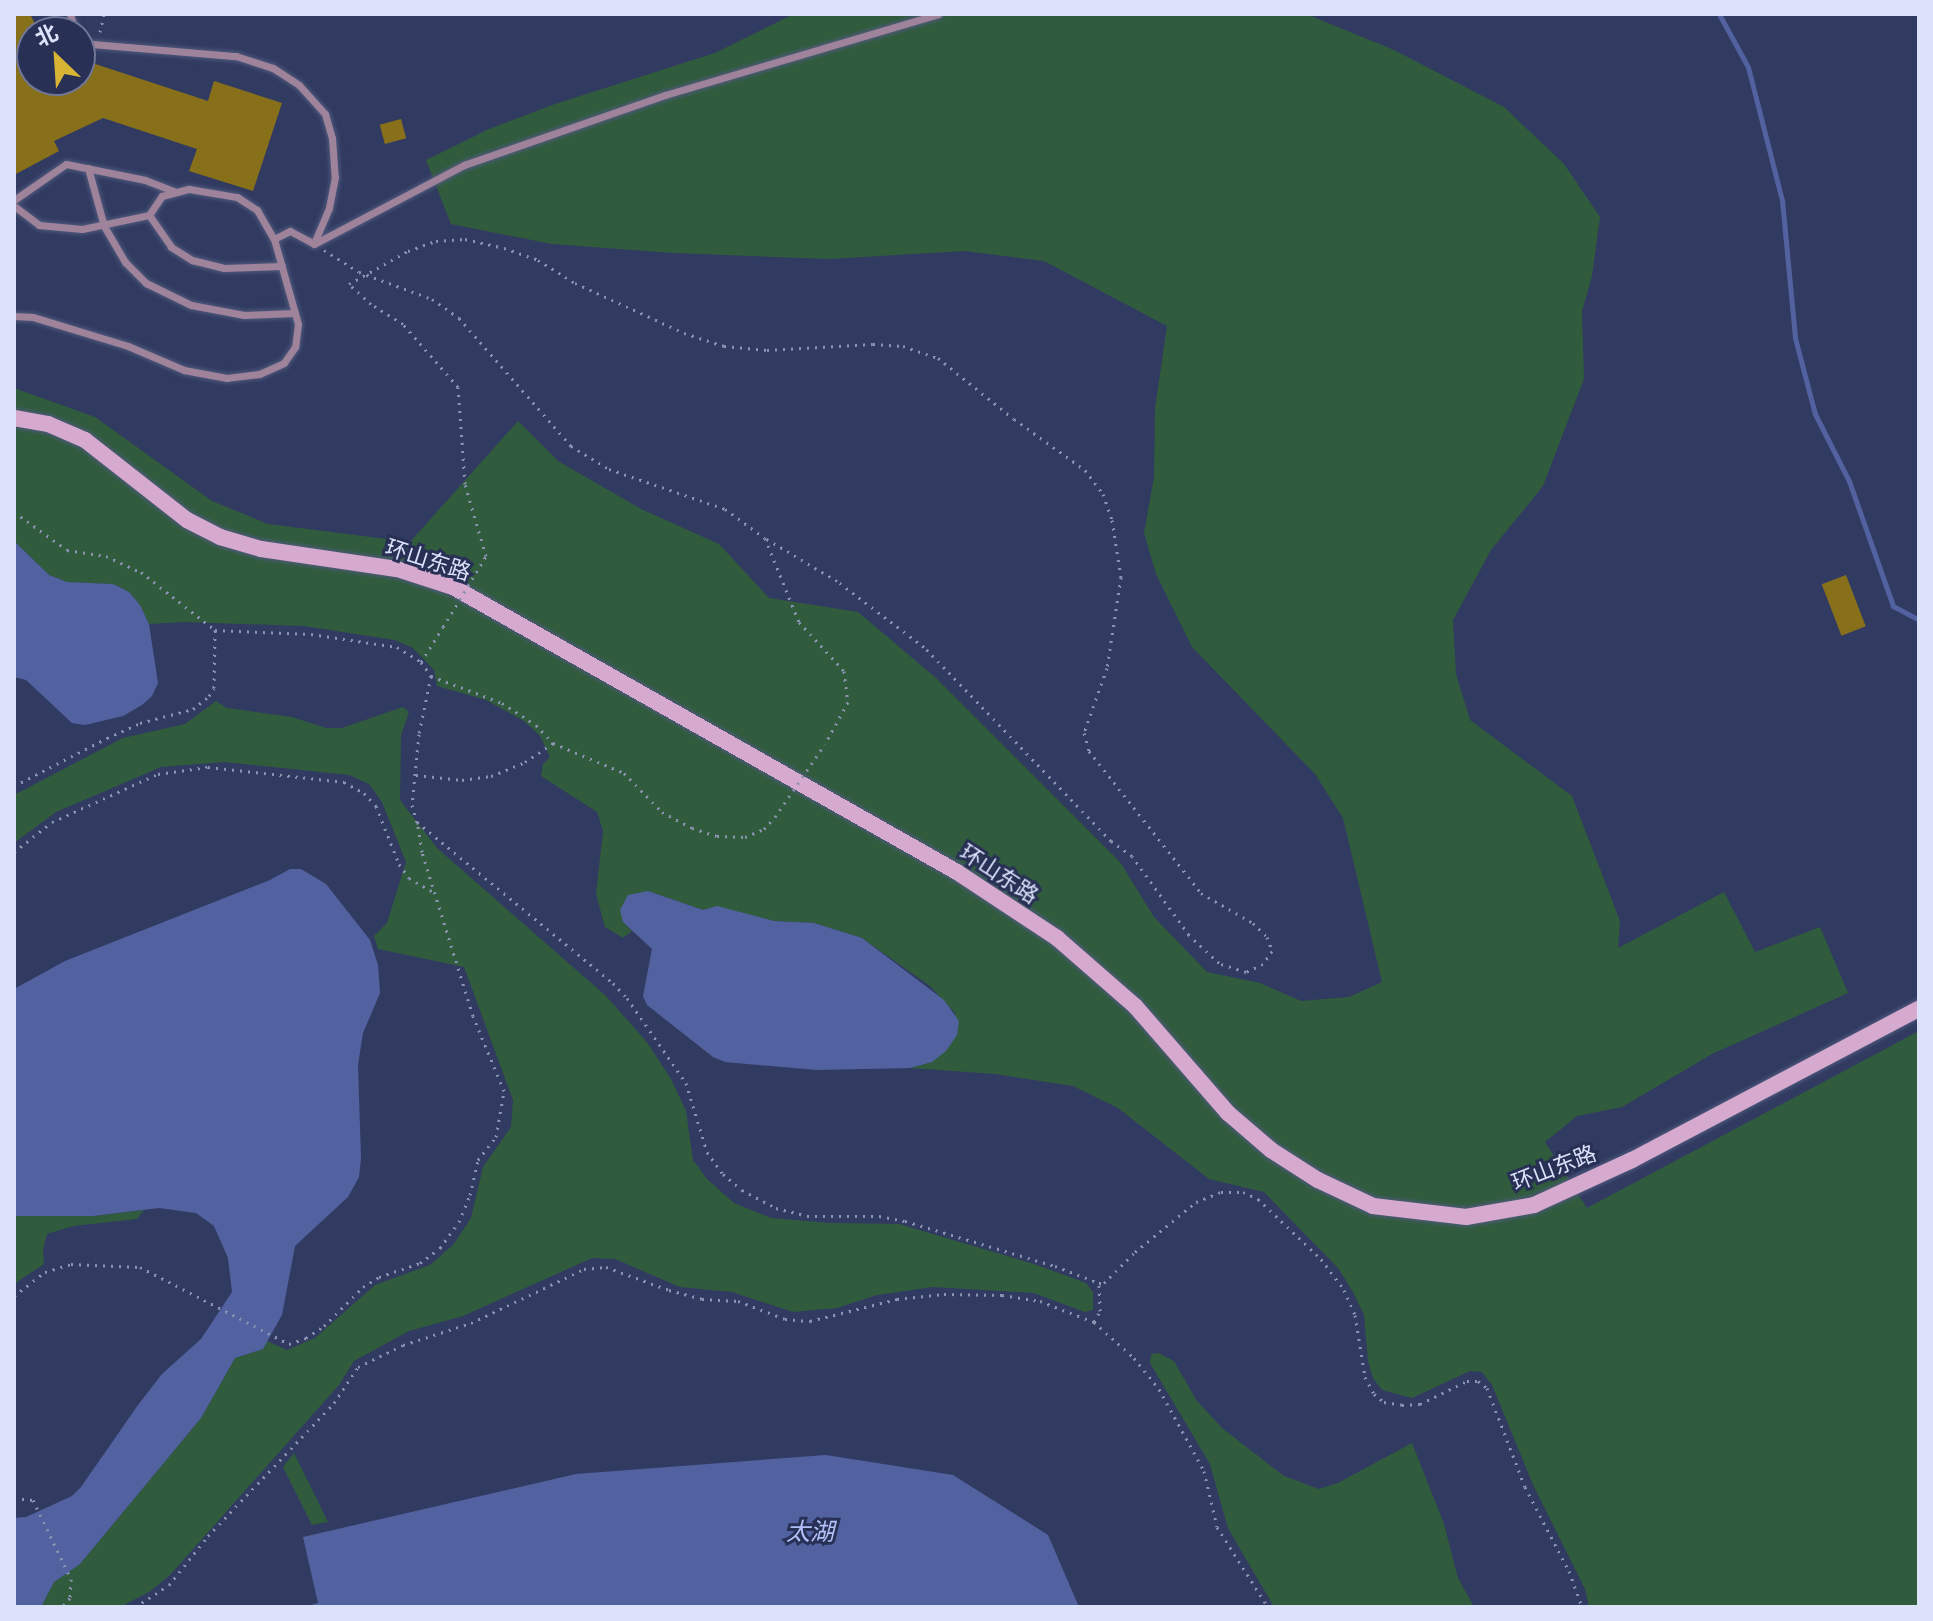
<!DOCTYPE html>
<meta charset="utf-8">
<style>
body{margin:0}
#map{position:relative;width:1933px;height:1621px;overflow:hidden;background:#313b61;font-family:Figtree,"Noto Sans SC",sans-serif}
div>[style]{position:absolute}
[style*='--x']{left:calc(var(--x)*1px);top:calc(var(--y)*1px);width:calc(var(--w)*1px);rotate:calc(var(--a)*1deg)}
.green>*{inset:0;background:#305c3d}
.water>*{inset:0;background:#5262a1}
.stream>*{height:5px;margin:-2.5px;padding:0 2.5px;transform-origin:2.5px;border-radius:2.5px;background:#5262a1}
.building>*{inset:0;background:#88701b;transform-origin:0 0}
.path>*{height:3px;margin-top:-1.5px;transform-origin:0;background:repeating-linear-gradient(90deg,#8b93b2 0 2px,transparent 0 8px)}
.roads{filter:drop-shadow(0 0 2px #50597d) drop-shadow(0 0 2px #50597d)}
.lane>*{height:7px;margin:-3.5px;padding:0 3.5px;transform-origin:3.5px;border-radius:3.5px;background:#9f839a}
.secondary>*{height:16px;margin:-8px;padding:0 8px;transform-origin:8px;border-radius:8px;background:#d6aace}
.path-bridge>*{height:3px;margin-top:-1.5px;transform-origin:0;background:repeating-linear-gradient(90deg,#8b93b2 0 2px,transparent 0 8px)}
span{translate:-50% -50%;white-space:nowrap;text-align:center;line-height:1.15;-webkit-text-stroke:6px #283055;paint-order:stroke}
.street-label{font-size:22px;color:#dbe2fa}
.water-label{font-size:24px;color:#b1c1f8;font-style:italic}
.frame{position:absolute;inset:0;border:16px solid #dbe2fa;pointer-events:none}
.north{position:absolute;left:16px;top:16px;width:80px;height:80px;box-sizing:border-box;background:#283055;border:2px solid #707797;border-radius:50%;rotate:335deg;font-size:22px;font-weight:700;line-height:32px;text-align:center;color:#dbe2fa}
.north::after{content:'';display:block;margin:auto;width:28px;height:36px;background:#d8b434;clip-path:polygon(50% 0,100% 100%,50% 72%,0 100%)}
</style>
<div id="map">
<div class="green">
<i style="clip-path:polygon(794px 14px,1306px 14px,1394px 50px,1504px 107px,1564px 164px,1600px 217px,1592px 276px,1582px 311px,1584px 379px,1543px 486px,1491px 550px,1453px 620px,1456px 674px,1470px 720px,1572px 796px,1620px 921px,1618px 948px,1724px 892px,1755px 952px,1820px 927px,1848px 993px,1712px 1054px,1622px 1107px,1577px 1116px,1545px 1142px,1587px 1208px,1919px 1031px,1919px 1607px,1589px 1607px,1585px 1589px,1534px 1487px,1492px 1385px,1482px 1372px,1470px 1371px,1412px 1398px,1382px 1390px,1373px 1378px,1368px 1361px,1364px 1315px,1353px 1292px,1338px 1268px,1264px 1192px,1209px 1179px,1118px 1108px,1073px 1086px,995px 1074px,910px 1068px,932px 1062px,955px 1013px,930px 986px,862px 938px,814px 923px,774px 921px,717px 907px,703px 910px,648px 891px,623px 922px,632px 931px,623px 938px,605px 927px,596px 894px,603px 831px,597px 812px,541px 776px,543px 764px,550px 757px,540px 736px,524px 721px,486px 700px,437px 686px,434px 670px,413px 648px,395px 640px,304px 626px,185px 622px,149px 624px,140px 605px,129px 592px,113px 584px,67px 582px,49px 575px,14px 541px,14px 388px,95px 417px,212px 501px,268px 524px,410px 542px,518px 421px,558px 461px,641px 509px,719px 544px,769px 598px,858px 612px,935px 677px,1120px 862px,1154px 917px,1207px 972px,1260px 983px,1301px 1001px,1349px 997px,1382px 982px,1343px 818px,1315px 774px,1192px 647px,1156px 574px,1144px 533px,1154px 477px,1155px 408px,1167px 326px,1044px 261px,965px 251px,829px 259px,673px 253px,552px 244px,451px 224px,426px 160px,489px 129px,555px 104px,715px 53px)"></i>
<i style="clip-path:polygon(216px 701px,227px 708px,292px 717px,326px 728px,342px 728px,403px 707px,409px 712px,401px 735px,400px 800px,437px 848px,605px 995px,646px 1041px,671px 1079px,686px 1111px,693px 1160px,707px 1179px,734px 1203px,771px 1218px,829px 1223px,899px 1224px,1034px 1264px,1086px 1283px,1093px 1292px,1093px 1310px,1085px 1312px,1034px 1293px,933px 1287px,877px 1295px,837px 1308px,793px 1312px,732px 1292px,680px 1287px,615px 1259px,592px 1258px,463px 1316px,409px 1331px,354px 1361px,339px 1385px,170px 1575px,149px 1592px,120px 1607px,41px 1607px,54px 1582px,80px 1564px,201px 1418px,235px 1358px,263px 1349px,267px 1341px,287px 1350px,315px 1338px,375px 1285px,430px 1265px,453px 1245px,471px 1218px,483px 1167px,511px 1127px,513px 1100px,464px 967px,378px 949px,374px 936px,387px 923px,406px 862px,382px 802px,369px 784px,349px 775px,224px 762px,161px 767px,56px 812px,14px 843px,14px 795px,123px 738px,185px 724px)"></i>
<i style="clip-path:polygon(144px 1210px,137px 1219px,73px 1226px,47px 1234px,43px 1250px,44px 1264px,14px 1284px,14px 1216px,93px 1216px)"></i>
<i style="clip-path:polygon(1159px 1353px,1174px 1361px,1197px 1401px,1222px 1428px,1284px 1476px,1319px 1489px,1338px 1483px,1412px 1443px,1444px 1524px,1458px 1578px,1474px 1607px,1274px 1607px,1228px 1528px,1210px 1464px,1150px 1363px,1151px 1354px)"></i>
<i style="clip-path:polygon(294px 1453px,328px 1522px,312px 1525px,283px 1467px)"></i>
</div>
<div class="water">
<i style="clip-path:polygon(14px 541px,49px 575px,67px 582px,113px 584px,129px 592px,140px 605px,149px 624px,158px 683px,152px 696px,142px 705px,123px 716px,85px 725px,72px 723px,26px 680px,14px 677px)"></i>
<i style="clip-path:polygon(290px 869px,301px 869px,326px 884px,370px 940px,378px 965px,380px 993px,363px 1033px,358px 1065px,361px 1158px,359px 1177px,348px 1197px,295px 1246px,282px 1315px,263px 1349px,235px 1358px,201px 1418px,80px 1564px,54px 1582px,41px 1607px,14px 1607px,14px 1518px,26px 1517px,72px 1496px,81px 1487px,138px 1405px,162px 1374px,201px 1339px,232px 1292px,228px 1258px,214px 1226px,196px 1213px,159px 1208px,93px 1216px,14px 1216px,14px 989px,65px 961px,270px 880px)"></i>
<i style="clip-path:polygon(648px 891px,703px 910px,717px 906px,774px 921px,814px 923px,862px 938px,944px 1000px,959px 1021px,957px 1035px,946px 1051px,932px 1062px,910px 1068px,817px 1070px,725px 1062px,713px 1057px,647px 1005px,643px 996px,652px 949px,623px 922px,620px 910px,628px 895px)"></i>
<i style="clip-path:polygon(826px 1455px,953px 1475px,1048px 1535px,1079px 1607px,303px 1607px,318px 1603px,303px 1537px,576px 1474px)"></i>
</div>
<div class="stream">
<i style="--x:1719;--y:14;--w:60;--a:61.3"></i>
<i style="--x:1748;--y:67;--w:137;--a:75.7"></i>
<i style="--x:1782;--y:200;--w:139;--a:84.6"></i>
<i style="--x:1795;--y:338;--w:79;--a:75.3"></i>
<i style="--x:1815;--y:414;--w:75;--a:63.1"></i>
<i style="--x:1849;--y:481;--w:133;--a:70.6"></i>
<i style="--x:1893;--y:606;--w:30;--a:28"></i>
</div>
<div class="building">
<i style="clip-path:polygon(14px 14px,30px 14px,39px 32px,32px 32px,32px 80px,80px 80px,80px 59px,208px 101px,214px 81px,282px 103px,253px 191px,189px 171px,197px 149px,103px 118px,54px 141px,59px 151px,14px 175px)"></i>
<i style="left:401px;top:119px;width:20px;height:22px;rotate:75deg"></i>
<i style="left:1846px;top:575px;width:55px;height:26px;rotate:69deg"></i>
</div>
<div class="path">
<i style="--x:100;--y:32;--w:18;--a:-77"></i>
<i style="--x:324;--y:250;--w:41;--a:32.2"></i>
<i style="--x:359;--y:272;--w:78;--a:20.3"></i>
<i style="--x:432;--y:299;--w:33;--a:35"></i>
<i style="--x:459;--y:318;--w:170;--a:48.8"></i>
<i style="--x:571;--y:446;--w:44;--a:31.2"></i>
<i style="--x:609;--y:469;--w:123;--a:19"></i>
<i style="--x:725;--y:509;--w:49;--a:35.9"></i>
<i style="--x:765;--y:538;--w:91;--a:68"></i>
<i style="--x:799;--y:622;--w:67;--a:47.4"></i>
<i style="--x:844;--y:671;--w:31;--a:83"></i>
<i style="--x:848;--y:702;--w:48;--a:118.7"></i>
<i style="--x:14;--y:512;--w:65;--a:35.6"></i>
<i style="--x:67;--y:550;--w:39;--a:9"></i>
<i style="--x:106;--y:556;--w:38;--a:25"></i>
<i style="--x:141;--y:572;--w:94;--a:38.1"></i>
<i style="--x:215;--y:630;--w:96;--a:2.4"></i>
<i style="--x:311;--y:634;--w:87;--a:8.6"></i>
<i style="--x:397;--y:647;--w:28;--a:32"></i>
<i style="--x:421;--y:662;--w:17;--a:54"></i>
<i style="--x:431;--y:676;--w:76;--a:20.8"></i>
<i style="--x:502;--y:703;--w:40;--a:32.9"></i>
<i style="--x:536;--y:725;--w:25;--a:47"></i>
<i style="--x:553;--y:743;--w:77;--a:22.9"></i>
<i style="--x:624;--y:773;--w:54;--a:45.7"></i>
<i style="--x:662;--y:812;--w:34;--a:28"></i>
<i style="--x:692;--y:828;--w:26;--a:18"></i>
<i style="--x:717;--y:836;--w:28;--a:2"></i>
<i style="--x:745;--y:837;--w:21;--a:-23"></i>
<i style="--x:764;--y:829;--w:16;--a:-47"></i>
<i style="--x:486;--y:556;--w:75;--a:-106.3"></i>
<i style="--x:465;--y:484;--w:97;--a:-94.1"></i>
<i style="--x:458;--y:387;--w:84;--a:-131.1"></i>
<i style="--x:403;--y:324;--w:38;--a:-148"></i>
<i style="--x:371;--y:304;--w:30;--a:-138"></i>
<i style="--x:349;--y:284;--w:68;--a:-29.2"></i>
<i style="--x:408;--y:251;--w:30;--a:-20"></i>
<i style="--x:436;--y:241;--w:29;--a:-4"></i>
<i style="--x:465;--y:239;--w:40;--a:13"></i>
<i style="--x:504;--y:248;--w:36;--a:19"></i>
<i style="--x:538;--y:260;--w:44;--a:31.9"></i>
<i style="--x:575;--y:283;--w:120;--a:24.6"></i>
<i style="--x:684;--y:333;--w:42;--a:18"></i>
<i style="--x:724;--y:346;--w:43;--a:5.3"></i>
<i style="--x:767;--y:350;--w:106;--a:-3.2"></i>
<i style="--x:873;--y:344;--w:30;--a:4"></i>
<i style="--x:903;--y:346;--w:37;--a:19"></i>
<i style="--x:938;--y:358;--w:97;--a:38.8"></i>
<i style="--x:1014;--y:419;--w:87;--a:35.7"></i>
<i style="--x:1085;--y:470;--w:30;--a:53"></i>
<i style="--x:1103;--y:494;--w:28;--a:71"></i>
<i style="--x:1112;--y:520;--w:58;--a:81"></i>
<i style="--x:1121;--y:577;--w:92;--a:98.7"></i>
<i style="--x:1107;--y:668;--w:69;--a:109.5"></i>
<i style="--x:1084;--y:733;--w:19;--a:74"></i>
<i style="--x:1089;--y:751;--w:181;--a:51.7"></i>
<i style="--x:1201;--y:893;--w:60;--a:30"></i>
<i style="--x:1253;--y:923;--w:20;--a:45"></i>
<i style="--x:1267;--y:937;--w:15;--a:70"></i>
<i style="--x:1272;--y:951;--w:16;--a:125"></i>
<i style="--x:1263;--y:964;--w:19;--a:155"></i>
<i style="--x:1246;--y:972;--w:28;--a:-162"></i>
<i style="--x:1219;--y:963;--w:41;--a:-137"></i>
<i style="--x:1189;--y:935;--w:97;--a:-125.8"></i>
<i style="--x:1132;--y:856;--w:26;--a:-144"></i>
<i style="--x:1111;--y:841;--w:269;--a:-133.9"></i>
<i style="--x:924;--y:647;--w:109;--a:-142.8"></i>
<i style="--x:837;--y:581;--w:84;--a:-149.2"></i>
<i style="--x:421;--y:662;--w:41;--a:-57.8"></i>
<i style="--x:431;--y:676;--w:59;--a:101.7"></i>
<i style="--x:419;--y:734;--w:71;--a:95.6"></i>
<i style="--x:412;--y:805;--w:18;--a:74"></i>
<i style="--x:417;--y:822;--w:254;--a:39.4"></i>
<i style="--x:613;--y:983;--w:21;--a:47"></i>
<i style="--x:627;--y:998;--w:103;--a:55.2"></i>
<i style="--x:686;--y:1083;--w:72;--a:73.1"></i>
<i style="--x:707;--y:1152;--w:27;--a:54"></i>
<i style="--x:723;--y:1174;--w:25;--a:40"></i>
<i style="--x:742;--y:1190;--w:38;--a:28"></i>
<i style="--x:776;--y:1208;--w:32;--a:14"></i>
<i style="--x:807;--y:1216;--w:72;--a:0"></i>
<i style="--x:879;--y:1216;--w:26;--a:11"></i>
<i style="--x:905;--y:1221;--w:157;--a:16.7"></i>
<i style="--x:1055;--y:1266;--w:47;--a:21.1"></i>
<i style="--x:1099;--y:1283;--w:5;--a:0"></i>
<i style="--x:1104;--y:1283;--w:44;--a:-45"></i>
<i style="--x:1135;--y:1252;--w:79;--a:-39.3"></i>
<i style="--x:1196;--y:1202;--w:27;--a:-22"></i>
<i style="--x:1221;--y:1192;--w:22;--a:0"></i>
<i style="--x:1243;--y:1192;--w:17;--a:25"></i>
<i style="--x:1258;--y:1199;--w:87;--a:43.6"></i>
<i style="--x:1321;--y:1259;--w:39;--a:53"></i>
<i style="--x:1344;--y:1290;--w:27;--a:66"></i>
<i style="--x:1355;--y:1315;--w:63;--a:80.8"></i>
<i style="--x:1365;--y:1377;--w:19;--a:62"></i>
<i style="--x:1374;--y:1394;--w:13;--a:39"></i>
<i style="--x:1384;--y:1402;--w:18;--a:9"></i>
<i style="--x:1402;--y:1405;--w:18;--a:-3"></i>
<i style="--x:1420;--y:1404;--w:52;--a:-26.1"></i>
<i style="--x:1467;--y:1381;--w:11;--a:0"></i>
<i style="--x:1478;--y:1381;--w:11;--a:38"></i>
<i style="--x:1487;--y:1388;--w:106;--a:69"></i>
<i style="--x:1525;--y:1487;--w:95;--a:62.4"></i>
<i style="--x:1569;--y:1571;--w:38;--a:70"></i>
<i style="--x:416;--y:775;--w:46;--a:6.2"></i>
<i style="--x:462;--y:780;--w:29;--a:-8"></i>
<i style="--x:491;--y:776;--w:37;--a:-22"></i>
<i style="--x:525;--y:762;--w:34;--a:-34"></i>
<i style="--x:14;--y:786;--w:105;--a:-27.3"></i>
<i style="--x:107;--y:738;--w:36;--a:-24"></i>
<i style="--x:140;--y:723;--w:55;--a:-14.8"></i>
<i style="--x:193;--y:709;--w:21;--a:-39"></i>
<i style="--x:209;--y:696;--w:9;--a:-58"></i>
<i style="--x:214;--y:688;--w:58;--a:-89"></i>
<i style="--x:14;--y:852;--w:48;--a:-38.3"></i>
<i style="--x:52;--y:822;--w:116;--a:-24.4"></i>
<i style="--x:158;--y:774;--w:50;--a:-8"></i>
<i style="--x:208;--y:767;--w:137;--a:6.3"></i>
<i style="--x:344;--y:782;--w:23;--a:29"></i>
<i style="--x:364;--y:793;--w:18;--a:47"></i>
<i style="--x:376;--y:806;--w:62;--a:68.4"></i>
<i style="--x:399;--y:864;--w:17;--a:54"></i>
<i style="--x:409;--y:878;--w:28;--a:30"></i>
<i style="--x:14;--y:1296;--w:39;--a:-38"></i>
<i style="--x:45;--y:1272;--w:27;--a:-17"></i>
<i style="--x:71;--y:1264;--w:69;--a:2.5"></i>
<i style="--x:140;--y:1267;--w:168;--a:27.3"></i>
<i style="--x:289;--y:1344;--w:18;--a:-19"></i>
<i style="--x:306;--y:1338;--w:22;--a:-34"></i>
<i style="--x:324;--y:1326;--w:55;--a:-45"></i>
<i style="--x:363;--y:1287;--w:19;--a:-32"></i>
<i style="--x:379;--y:1277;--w:43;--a:-18.9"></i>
<i style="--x:420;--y:1263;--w:25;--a:-37"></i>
<i style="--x:440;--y:1248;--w:32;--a:-54"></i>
<i style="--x:459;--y:1222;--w:29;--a:-68"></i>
<i style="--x:470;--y:1195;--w:36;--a:-77"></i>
<i style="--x:478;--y:1160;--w:29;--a:-52"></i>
<i style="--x:496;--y:1137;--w:47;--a:-80.1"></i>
<i style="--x:504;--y:1091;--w:81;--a:-112.5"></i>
<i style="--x:473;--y:1016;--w:172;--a:-107.3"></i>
<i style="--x:422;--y:852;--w:30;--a:-99"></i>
<i style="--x:1094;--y:1322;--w:13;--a:-61"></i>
<i style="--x:1100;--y:1311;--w:28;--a:-92"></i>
<i style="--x:14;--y:1498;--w:19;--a:6"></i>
<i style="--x:33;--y:1500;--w:88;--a:64.3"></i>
<i style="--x:71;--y:1579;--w:19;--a:93"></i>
<i style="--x:70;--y:1598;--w:12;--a:132"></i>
<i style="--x:135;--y:1607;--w:40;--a:-32.9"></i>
<i style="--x:169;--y:1585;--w:63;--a:-51.5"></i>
<i style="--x:208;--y:1536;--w:183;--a:-46.5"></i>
<i style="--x:334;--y:1403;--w:43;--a:-56.3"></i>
<i style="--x:358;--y:1367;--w:50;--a:-26.1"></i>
<i style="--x:403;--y:1345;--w:71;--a:-17.9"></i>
<i style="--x:471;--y:1323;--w:125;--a:-25.5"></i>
<i style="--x:584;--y:1269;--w:22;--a:-5"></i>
<i style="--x:606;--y:1267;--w:67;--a:20.1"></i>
<i style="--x:669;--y:1290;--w:34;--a:15"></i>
<i style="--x:702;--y:1299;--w:36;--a:3"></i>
<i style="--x:738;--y:1301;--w:50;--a:21"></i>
<i style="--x:785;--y:1319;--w:25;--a:5"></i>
<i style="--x:810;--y:1321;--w:90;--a:-14.2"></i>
<i style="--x:897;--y:1299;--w:47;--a:-6.1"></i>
<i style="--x:944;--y:1294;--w:58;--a:1"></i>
<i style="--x:1002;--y:1295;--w:38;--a:9"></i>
<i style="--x:1040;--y:1301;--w:58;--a:21.3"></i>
<i style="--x:1094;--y:1322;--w:54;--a:42"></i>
<i style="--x:1134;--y:1358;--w:40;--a:51"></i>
<i style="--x:1159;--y:1389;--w:94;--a:61.2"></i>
<i style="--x:1204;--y:1471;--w:57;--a:76.9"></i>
<i style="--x:1217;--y:1527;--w:95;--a:57.5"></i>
</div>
<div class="roads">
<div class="lane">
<i style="--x:70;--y:14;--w:19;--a:74"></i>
<i style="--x:80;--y:43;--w:157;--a:4.8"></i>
<i style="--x:236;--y:56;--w:39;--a:18"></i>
<i style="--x:273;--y:68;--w:31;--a:33"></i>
<i style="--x:299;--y:85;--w:39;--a:48"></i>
<i style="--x:325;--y:114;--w:25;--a:74"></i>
<i style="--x:332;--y:138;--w:39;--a:86"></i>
<i style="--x:335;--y:177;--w:32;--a:101"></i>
<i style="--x:329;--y:208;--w:39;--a:113"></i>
<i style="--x:88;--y:168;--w:60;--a:74.6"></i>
<i style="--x:104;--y:226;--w:42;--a:59.7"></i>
<i style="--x:125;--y:262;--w:30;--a:45"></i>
<i style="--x:146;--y:283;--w:50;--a:26.1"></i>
<i style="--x:191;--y:305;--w:54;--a:10.7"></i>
<i style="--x:244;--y:315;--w:51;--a:-2.2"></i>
<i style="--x:14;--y:200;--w:63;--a:-34.7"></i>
<i style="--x:66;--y:164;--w:81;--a:11.4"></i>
<i style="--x:145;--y:180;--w:34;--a:21"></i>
<i style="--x:14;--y:206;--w:31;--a:37"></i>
<i style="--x:39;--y:225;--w:43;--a:5.3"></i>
<i style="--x:82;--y:229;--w:68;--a:-11.8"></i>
<i style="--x:149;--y:215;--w:23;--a:-56"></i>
<i style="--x:162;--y:196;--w:28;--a:-15"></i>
<i style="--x:189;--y:189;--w:49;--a:9.5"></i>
<i style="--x:237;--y:197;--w:24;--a:33"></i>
<i style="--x:257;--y:210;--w:34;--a:60"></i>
<i style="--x:274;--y:239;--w:88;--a:74.2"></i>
<i style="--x:298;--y:324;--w:23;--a:97"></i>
<i style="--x:295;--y:347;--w:19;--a:125"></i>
<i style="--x:284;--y:363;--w:27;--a:156"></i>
<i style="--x:259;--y:374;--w:32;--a:173"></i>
<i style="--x:227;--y:378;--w:44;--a:-169.5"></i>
<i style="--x:184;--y:370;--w:61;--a:-156.8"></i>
<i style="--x:128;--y:346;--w:99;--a:-163"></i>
<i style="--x:33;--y:317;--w:19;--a:-177"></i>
<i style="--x:149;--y:215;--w:39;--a:55"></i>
<i style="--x:171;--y:247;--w:25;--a:32"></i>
<i style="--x:192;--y:260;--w:33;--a:14"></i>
<i style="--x:224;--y:268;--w:58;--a:-2"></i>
<i style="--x:274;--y:239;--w:18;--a:-27"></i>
<i style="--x:290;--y:231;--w:27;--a:28"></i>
<i style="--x:314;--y:244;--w:170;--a:-27.8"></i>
<i style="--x:464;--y:165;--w:213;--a:-19.2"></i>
<i style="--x:665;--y:95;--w:285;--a:-16.5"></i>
</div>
<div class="secondary">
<i style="--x:14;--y:418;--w:35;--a:10"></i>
<i style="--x:48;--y:424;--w:40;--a:23.4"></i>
<i style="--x:85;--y:440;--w:130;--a:38.1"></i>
<i style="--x:187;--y:520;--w:37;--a:27"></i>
<i style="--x:220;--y:537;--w:43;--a:16.3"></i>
<i style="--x:261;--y:549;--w:137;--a:8.4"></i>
<i style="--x:397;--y:569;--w:59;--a:17.8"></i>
<i style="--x:453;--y:587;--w:579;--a:29.49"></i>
<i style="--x:957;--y:872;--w:120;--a:33.4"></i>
<i style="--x:1057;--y:938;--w:103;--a:41.1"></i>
<i style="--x:1135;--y:1006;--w:142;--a:49"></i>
<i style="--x:1228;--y:1113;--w:57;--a:40.7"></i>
<i style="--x:1271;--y:1150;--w:56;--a:32.6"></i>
<i style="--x:1318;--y:1180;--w:61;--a:25.3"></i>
<i style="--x:1373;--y:1206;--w:94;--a:6.7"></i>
<i style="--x:1466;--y:1217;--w:69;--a:-10"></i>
<i style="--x:1534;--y:1205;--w:108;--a:-24.7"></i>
<i style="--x:1632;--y:1160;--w:324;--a:-27.8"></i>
</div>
</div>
<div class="path-bridge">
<i style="--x:443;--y:627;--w:83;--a:-58.8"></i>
<i style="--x:775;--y:817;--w:88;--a:-55.6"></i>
</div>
<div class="street-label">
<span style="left:428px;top:560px;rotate:18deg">环山东路</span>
<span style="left:999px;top:874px;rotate:33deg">环山东路</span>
<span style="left:1554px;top:1168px;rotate:-21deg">环山东路</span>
</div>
<div class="water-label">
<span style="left:810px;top:1532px">太湖</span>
</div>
<div class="frame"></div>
<div class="north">北</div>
</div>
